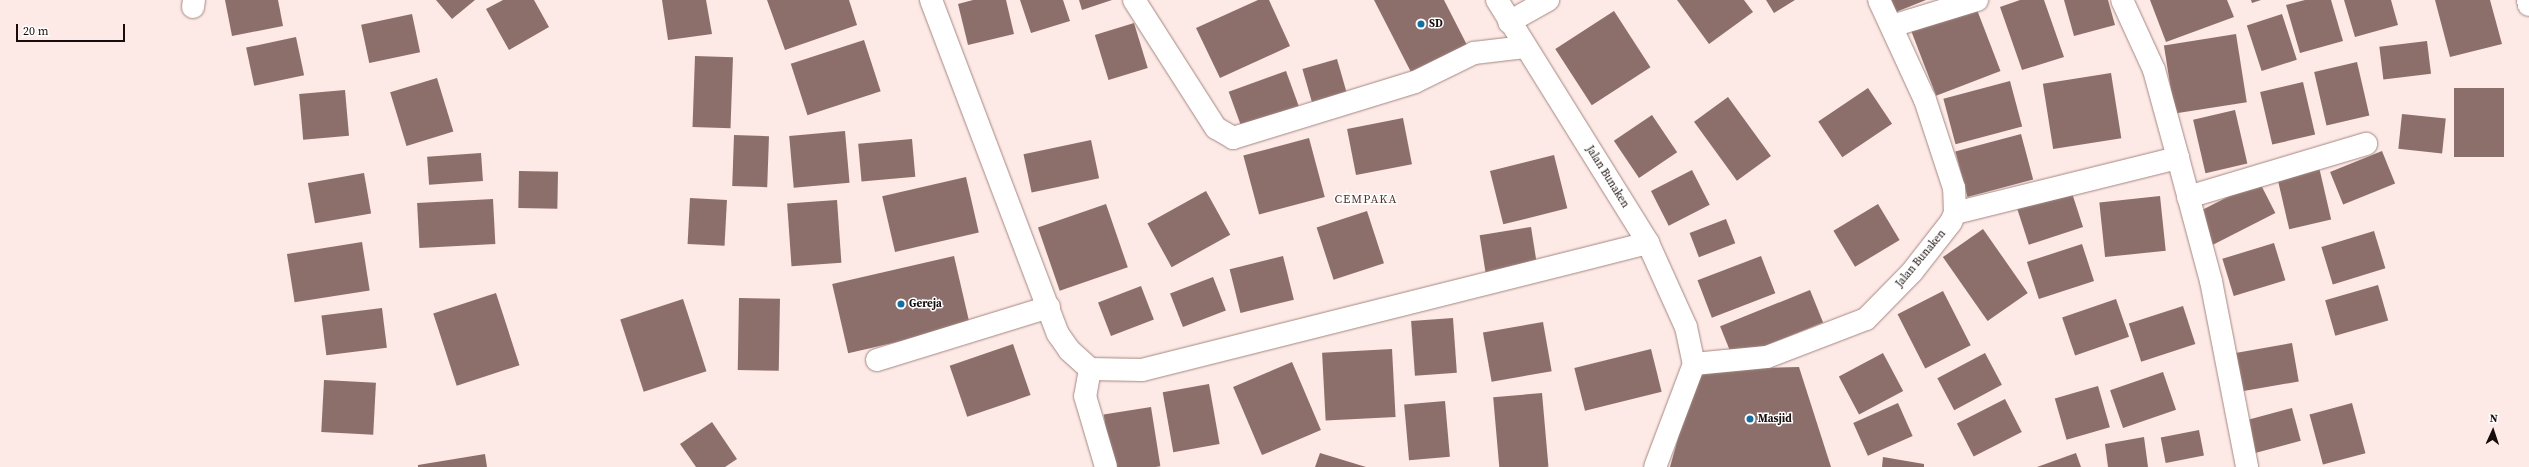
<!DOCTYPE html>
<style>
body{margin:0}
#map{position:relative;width:2529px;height:467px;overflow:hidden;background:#fde9e5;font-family:"Source Serif 4",serif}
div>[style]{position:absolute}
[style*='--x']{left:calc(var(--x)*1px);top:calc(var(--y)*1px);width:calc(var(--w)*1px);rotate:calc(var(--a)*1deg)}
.building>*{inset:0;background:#8c6f6a;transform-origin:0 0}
.roads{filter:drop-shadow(0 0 1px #a58782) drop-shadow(0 0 1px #a58782)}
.minor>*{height:22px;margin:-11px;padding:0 11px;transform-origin:11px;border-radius:11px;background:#fff}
.dots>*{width:11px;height:11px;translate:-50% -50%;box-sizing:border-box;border:2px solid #fff;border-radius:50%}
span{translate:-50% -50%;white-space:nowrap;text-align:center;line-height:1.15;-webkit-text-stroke:3px #fff;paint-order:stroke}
.poi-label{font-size:11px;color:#180d0c;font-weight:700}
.left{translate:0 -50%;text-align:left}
.street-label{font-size:11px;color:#180d0c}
.neighbourhood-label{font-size:12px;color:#4e3430;letter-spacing:1px}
.north{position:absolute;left:2473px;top:411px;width:40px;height:40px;-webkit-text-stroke:3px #fff;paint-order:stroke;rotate:3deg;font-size:11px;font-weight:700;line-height:16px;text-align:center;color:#180d0c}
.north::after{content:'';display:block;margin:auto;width:14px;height:18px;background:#180d0c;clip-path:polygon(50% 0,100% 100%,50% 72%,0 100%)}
.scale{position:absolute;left:16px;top:24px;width:109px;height:18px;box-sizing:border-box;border:2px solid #180d0c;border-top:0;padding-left:5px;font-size:12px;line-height:14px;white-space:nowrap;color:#180d0c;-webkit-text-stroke:3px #fff;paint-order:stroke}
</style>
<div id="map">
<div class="building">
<i style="clip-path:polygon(225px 0,278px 0,283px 26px,232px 36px)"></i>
<i style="clip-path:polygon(436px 0,475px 0,452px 19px)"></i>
<i style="clip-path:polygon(503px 0,534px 0,549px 27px,509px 50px,486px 9px)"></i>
<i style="clip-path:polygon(662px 0,706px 0,712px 34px,668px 40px)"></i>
<i style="clip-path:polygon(767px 0,849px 0,857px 25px,785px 50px)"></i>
<i style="clip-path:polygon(973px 0,1006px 0,1014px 34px,968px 45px,958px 4px)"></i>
<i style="clip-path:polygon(1020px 0,1063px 0,1070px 21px,1031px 33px)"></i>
<i style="clip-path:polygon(1079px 0,1112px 0,1082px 10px)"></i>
<i style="clip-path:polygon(1258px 0,1269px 0,1290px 46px,1220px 78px,1196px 28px)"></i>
<i style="clip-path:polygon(1374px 0,1444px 0,1469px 49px,1413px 76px)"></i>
<i style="clip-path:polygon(1677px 0,1744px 0,1753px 12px,1709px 44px)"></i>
<i style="clip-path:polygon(1766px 0,1795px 0,1774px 13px)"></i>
<i style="clip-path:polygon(1891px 0,1926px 0,1896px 12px)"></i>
<i style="clip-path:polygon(2020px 0,2044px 0,2064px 57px,2022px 70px,2000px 7px)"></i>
<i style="clip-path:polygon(2064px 0,2108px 0,2115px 25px,2074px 36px)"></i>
<i style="clip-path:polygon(2150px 0,2227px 0,2234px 17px,2166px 42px)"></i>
<i style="clip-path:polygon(2251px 0,2261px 0,2252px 3px)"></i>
<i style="clip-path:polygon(2305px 0,2331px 0,2343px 41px,2300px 53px,2286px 5px)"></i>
<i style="clip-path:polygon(2344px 0,2391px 0,2398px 25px,2355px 37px)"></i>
<i style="clip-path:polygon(2435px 0,2490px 0,2502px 44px,2450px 57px)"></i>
<i style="left:1974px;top:2px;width:74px;height:69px;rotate:69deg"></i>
<i style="left:1614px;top:11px;width:67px;height:70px;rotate:57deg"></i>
<i style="left:412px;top:14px;width:39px;height:52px;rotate:78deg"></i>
<i style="left:2282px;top:14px;width:48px;height:37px;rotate:72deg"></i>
<i style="left:1134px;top:23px;width:47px;height:41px;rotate:73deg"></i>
<i style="left:2236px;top:34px;width:69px;height:73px;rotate:81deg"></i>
<i style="left:296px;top:37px;width:39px;height:51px;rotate:78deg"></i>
<i style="left:864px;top:40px;width:54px;height:77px;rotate:72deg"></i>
<i style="left:2427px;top:41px;width:33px;height:48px;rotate:83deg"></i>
<i style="left:695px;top:56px;width:38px;height:71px;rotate:2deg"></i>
<i style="left:1337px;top:59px;width:43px;height:36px;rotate:74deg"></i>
<i style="left:2357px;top:62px;width:55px;height:44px;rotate:77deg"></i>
<i style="left:1286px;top:71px;width:38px;height:61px;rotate:70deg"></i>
<i style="left:2111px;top:73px;width:66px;height:69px;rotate:81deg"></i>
<i style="left:437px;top:78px;width:56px;height:49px;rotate:73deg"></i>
<i style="left:2010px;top:81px;width:47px;height:69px;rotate:75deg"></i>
<i style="left:2303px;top:82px;width:54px;height:44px;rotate:77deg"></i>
<i style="left:1868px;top:88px;width:43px;height:60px;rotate:56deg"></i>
<i style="left:2454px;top:88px;width:50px;height:69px"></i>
<i style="left:345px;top:90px;width:46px;height:46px;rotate:85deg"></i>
<i style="left:1728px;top:97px;width:73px;height:42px;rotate:54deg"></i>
<i style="left:2235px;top:110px;width:55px;height:43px;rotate:77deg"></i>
<i style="left:2402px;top:114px;width:44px;height:35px;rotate:6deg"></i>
<i style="left:1652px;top:115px;width:45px;height:46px;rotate:56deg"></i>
<i style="left:1403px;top:118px;width:47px;height:57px;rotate:79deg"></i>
<i style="left:845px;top:131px;width:52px;height:56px;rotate:85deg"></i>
<i style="left:2021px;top:134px;width:47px;height:68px;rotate:75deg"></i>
<i style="left:734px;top:135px;width:35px;height:51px;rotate:2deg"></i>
<i style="left:1309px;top:138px;width:61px;height:68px;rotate:75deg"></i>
<i style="left:912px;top:139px;width:38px;height:54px;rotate:85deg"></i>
<i style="left:1091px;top:140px;width:39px;height:69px;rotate:78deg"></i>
<i style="left:2382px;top:151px;width:35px;height:56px;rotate:68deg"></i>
<i style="left:481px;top:153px;width:28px;height:54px;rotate:86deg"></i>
<i style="left:1554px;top:155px;width:55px;height:66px;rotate:76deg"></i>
<i style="left:2319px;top:167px;width:54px;height:43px;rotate:77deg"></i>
<i style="left:1692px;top:170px;width:39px;height:46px;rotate:63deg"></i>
<i style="left:519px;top:171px;width:39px;height:37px;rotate:1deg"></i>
<i style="left:364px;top:173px;width:41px;height:57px;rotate:80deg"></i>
<i style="left:966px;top:177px;width:57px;height:86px;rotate:77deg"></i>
<i style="left:2259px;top:181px;width:36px;height:70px;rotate:63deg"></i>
<i style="left:2071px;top:190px;width:39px;height:57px;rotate:72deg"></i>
<i style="left:1206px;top:191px;width:50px;height:67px;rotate:61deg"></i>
<i style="left:2160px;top:196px;width:55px;height:61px;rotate:84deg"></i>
<i style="left:690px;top:198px;width:37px;height:46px;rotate:3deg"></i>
<i style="left:493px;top:199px;width:45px;height:76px;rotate:87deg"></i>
<i style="left:837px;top:200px;width:63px;height:50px;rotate:86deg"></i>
<i style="left:1106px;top:204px;width:67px;height:72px;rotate:71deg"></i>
<i style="left:1878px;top:204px;width:42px;height:52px;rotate:59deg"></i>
<i style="left:1367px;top:211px;width:55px;height:53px;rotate:72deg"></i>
<i style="left:1726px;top:219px;width:26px;height:39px;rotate:69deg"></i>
<i style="left:1531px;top:227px;width:39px;height:52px;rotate:81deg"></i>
<i style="left:1983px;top:229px;width:78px;height:49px;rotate:55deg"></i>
<i style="left:2374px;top:231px;width:39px;height:55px;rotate:73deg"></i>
<i style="left:362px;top:242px;width:49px;height:76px;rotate:81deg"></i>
<i style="left:2274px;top:243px;width:39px;height:54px;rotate:73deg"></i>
<i style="left:2082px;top:244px;width:39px;height:58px;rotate:72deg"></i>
<i style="left:954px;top:256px;width:71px;height:125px;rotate:77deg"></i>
<i style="left:1283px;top:256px;width:45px;height:55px;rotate:76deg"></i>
<i style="left:1761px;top:256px;width:40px;height:68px;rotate:69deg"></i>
<i style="left:1213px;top:277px;width:36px;height:46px;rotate:69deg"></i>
<i style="left:2378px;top:285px;width:37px;height:55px;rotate:74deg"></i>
<i style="left:1141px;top:286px;width:36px;height:46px;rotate:69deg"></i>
<i style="left:1810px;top:290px;width:35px;height:97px;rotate:68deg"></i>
<i style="left:1943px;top:291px;width:61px;height:51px;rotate:63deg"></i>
<i style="left:496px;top:293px;width:76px;height:66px;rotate:72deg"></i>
<i style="left:739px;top:298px;width:41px;height:72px;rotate:1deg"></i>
<i style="left:683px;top:299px;width:76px;height:66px;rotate:72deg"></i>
<i style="left:2116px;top:299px;width:40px;height:57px;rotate:71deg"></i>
<i style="left:2183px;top:306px;width:40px;height:57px;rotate:72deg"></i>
<i style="left:382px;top:308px;width:40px;height:61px;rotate:83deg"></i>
<i style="left:1453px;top:318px;width:55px;height:42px;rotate:86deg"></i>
<i style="left:1543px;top:322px;width:50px;height:61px;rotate:80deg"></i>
<i style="left:2292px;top:343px;width:39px;height:66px;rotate:80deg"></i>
<i style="left:1013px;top:344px;width:54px;height:67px;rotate:71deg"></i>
<i style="left:1392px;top:349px;width:68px;height:70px;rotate:87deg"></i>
<i style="left:1651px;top:349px;width:44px;height:79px;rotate:76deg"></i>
<i style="left:1883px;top:353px;width:43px;height:50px;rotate:62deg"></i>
<i style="left:1985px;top:353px;width:36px;height:54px;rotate:62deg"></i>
<i style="left:1292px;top:362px;width:74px;height:64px;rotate:67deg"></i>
<i style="clip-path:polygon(1799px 367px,1831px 467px,1670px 467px,1697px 370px)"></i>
<i style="left:2163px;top:372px;width:40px;height:56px;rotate:71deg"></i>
<i style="left:324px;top:380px;width:52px;height:52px;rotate:3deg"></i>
<i style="left:1209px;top:384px;width:61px;height:47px;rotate:80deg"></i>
<i style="left:2098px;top:386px;width:43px;height:45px;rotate:74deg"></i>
<i style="left:1542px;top:393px;width:74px;height:49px;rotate:85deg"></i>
<i style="left:2005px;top:399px;width:37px;height:54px;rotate:63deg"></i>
<i style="left:1445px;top:401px;width:56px;height:41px;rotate:85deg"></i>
<i style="left:1898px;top:403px;width:36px;height:49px;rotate:66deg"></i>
<i style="left:2352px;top:403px;width:52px;height:44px;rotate:75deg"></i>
<i style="left:1151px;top:407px;width:60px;height:48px;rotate:81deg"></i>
<i style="left:2292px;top:408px;width:34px;height:54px;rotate:75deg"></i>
<i style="clip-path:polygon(712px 422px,737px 459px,725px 467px,696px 467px,680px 444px)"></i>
<i style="left:2199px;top:430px;width:26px;height:39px;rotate:79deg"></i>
<i style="clip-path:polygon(2144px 437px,2148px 467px,2108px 467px,2105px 444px)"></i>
<i style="clip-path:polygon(1320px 453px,1366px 467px,1315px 467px)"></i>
<i style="clip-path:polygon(2076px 453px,2081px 467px,2037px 467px)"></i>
<i style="clip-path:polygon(485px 454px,487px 467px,418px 467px,418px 465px)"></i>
<i style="clip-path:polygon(1883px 457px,1924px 464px,1924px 467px,1882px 467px)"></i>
</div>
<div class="roads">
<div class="minor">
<i style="--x:931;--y:0;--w:357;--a:69.2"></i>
<i style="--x:1058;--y:334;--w:19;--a:55"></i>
<i style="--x:1069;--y:350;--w:28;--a:42"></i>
<i style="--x:1090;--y:369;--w:52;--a:1.1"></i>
<i style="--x:1142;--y:370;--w:522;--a:-14.09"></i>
<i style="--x:1134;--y:0;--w:152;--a:57.4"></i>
<i style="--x:1216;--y:128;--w:20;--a:30"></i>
<i style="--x:1233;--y:138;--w:190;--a:-17.1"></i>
<i style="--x:1415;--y:82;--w:66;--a:-26.2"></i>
<i style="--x:1474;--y:53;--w:51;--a:-6.7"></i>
<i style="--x:1497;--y:0;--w:286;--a:58.1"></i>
<i style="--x:1648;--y:243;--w:92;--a:65.7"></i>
<i style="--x:1686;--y:327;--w:38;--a:78"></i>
<i style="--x:1694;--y:364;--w:110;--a:110.7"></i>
<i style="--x:2122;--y:0;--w:77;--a:65.4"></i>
<i style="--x:2154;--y:70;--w:91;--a:74.7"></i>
<i style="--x:2528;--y:0;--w:5;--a:79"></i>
<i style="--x:193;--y:7;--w:7;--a:-82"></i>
<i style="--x:1509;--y:22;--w:45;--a:-29.4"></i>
<i style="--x:1892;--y:26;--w:89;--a:-17"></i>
<i style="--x:2188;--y:197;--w:186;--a:-16.6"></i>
<i style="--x:1955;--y:213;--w:230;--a:-13.9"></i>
<i style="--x:2178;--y:158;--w:127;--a:75"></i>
<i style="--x:2211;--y:281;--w:189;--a:79"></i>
<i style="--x:877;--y:360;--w:180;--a:-17.1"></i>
<i style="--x:1694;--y:364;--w:73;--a:-5.5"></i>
<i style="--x:1767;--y:357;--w:106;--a:-21"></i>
<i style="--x:1866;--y:319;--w:66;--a:-45.6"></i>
<i style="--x:1912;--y:272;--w:63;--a:-52"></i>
<i style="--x:1951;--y:222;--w:10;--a:-66"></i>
<i style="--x:1955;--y:213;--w:25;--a:-92"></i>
<i style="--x:1954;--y:188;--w:93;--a:-108.2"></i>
<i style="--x:1925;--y:100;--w:110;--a:-114.7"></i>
<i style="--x:1090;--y:369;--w:27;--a:100"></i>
<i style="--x:1085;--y:396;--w:74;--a:73.5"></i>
</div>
</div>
<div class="dots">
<i style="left:1421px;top:24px;background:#176f9f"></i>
<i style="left:901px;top:304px;background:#176f9f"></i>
<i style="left:1750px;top:419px;background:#176f9f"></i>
</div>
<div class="poi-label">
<span class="left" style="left:1429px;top:24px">SD</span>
<span class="left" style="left:909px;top:304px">Gereja</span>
<span class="left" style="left:1758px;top:419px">Masjid</span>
</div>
<div class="street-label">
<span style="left:1607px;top:177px;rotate:58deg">Jalan Bunaken</span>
<span style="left:1921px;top:259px;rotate:-50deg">Jalan Bunaken</span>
</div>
<div class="neighbourhood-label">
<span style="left:1366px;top:200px">CEMPAKA</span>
</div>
<div class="north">N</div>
<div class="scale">20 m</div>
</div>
